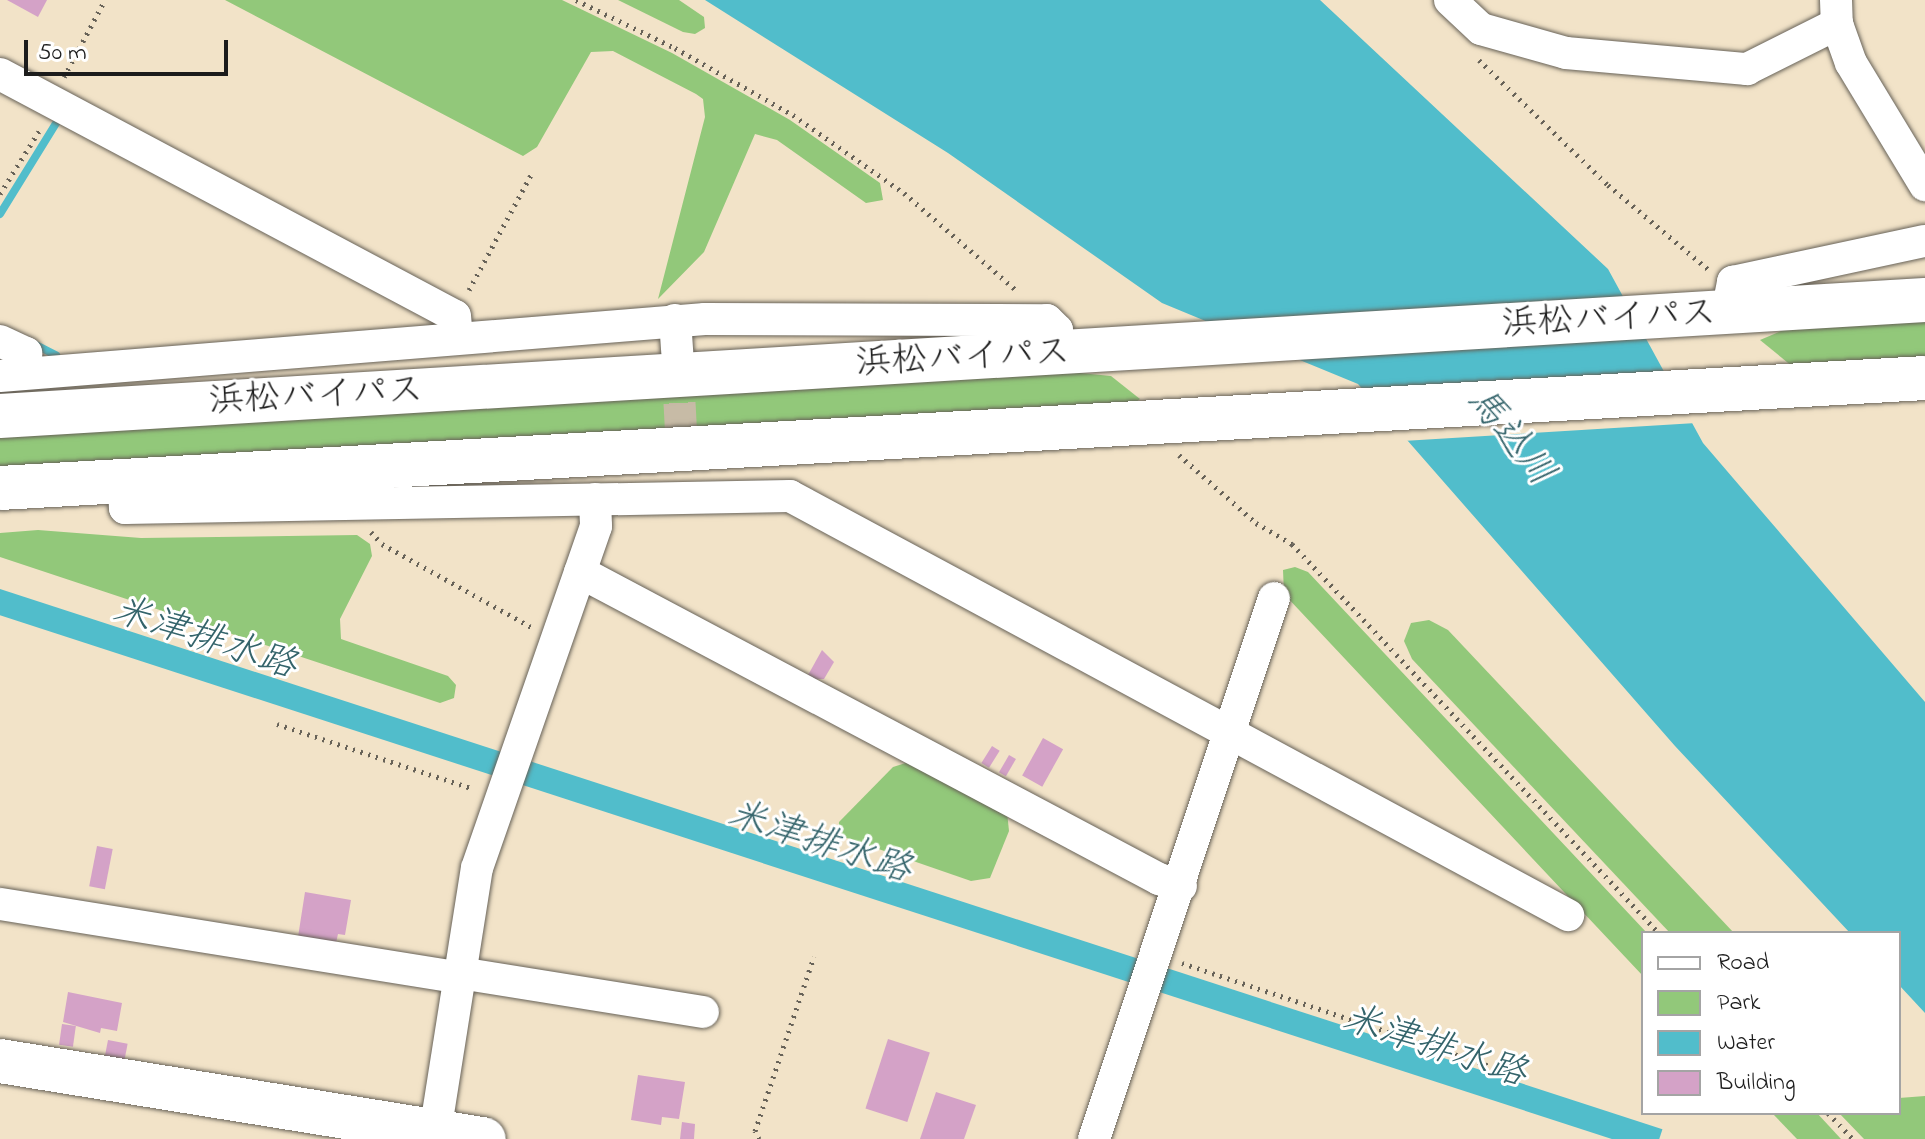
<!DOCTYPE html>
<meta charset="utf-8">
<style>
body{margin:0}
#map{position:relative;width:1925px;height:1139px;overflow:hidden;background:#f2e3c8;font-family:"Indie Flower","Klee One",sans-serif}
div>[style]{position:absolute}
[style*='--x']{left:calc(var(--x)*1px);top:calc(var(--y)*1px);width:calc(var(--w)*1px);rotate:calc(var(--a)*1deg)}
.green>*{inset:0;background:#92c87a}
.water>*{inset:0;background:#51bdcb;transform-origin:0 0}
.pier>*{inset:0;background:#f2e3c8}
.stream>*{height:8px;margin:-4px;padding:0 4px;transform-origin:4px;border-radius:4px;background:#51bdcb}
.building>*{inset:0;background:#d4a2c7;transform-origin:0 0}
.street-tunnel>*{height:32px;margin-top:-16px;transform-origin:0;background:repeating-linear-gradient(90deg,#c7bba6 0 32px,transparent 0 48px)}
.path>*{height:5px;margin-top:-2.5px;transform-origin:0;background:repeating-linear-gradient(90deg,#676258 0 2px,transparent 0 8px)}
.roads{filter:drop-shadow(0 0 2px #676258) drop-shadow(0 0 2px #676258)}
.street>*{height:32px;margin:-16px;padding:0 16px;transform-origin:16px;border-radius:16px;background:#fff}
.secondary>*{height:44px;margin:-22px;padding:0 22px;transform-origin:22px;border-radius:22px;background:#fff}
.highway>*{height:44px;margin:-22px;padding:0 22px;transform-origin:22px;border-radius:22px;background:#fff}
span{translate:-50% -50%;white-space:nowrap;text-align:center;line-height:1.15;-webkit-text-stroke:6px #fff;paint-order:stroke}
.street-label{font-size:36px;color:#1c1c1c}
.water-label{font-size:38px;color:#34646b;font-style:italic}
.legend{position:absolute;left:1641px;top:931px;width:260px;height:184px;box-sizing:border-box;background:#fff;border:2px solid #a4a4a4;margin:0;padding:10px 14px;list-style:none;font-size:24px;color:#1c1c1c}
.legend li{display:flex;align-items:center;gap:16px;height:40px}
.legend b{width:40px;border:2px solid #a4a4a4}
.scale{position:absolute;left:24px;top:40px;width:204px;height:36px;box-sizing:border-box;border:4px solid #1c1c1c;border-top:0;padding-left:10px;font-size:24px;line-height:28px;white-space:nowrap;color:#1c1c1c;-webkit-text-stroke:6px #fff;paint-order:stroke}
</style>
<div id="map">
<div class="green">
<i style="clip-path:polygon(225px 0,562px 0,672px 53px,790px 120px,880px 183px,883px 200px,866px 203px,777px 140px,755px 134px,704px 252px,658px 299px,705px 117px,703px 99px,696px 94px,613px 51px,591px 52px,537px 147px,523px 156px)"></i>
<i style="clip-path:polygon(618px 0,679px 0,704px 17px,705px 28px,695px 34px,683px 32px)"></i>
<i style="clip-path:polygon(1925px 318px,1925px 359px,1793px 367px,1760px 340px,1788px 328px)"></i>
<i style="clip-path:polygon(1070px 372px,1111px 376px,1140px 399px,1131px 406px,0 469px,0 436px)"></i>
<i style="clip-path:polygon(38px 530px,141px 538px,357px 535px,370px 544px,372px 556px,340px 619px,341px 639px,448px 676px,456px 685px,454px 698px,440px 703px,0 557px,0 533px)"></i>
<i style="clip-path:polygon(1295px 567px,1308px 572px,1647px 933px,1643px 933px,1643px 976px,1284px 594px,1283px 570px)"></i>
<i style="clip-path:polygon(1429px 620px,1448px 630px,1734px 933px,1670px 933px,1412px 659px,1404px 641px,1411px 623px)"></i>
<i style="clip-path:polygon(912px 761px,1007px 812px,1009px 831px,990px 878px,971px 881px,838px 835px,839px 822px,893px 767px)"></i>
<i style="clip-path:polygon(1925px 1096px,1925px 1139px,1864px 1139px,1839px 1113px,1899px 1113px,1899px 1098px)"></i>
<i style="clip-path:polygon(1772px 1113px,1817px 1113px,1841px 1139px,1797px 1139px)"></i>
</div>
<div class="water">
<i style="clip-path:polygon(705px 0,1320px 0,1608px 269px,1703px 443px,1925px 702px,1925px 1013px,1899px 985px,1899px 933px,1850px 933px,1675px 746px,1358px 384px,1162px 303px,948px 153px)"></i>
<i style="left:0;top:589px;width:1748px;height:25px;rotate:18deg"></i>
</div>
<div class="pier">
<i style="clip-path:polygon(1671px 376px,1696px 423px,1403px 441px,1362px 395px)"></i>
</div>
<div class="stream">
<i style="--x:0;--y:214;--w:114;--a:-58.3"></i>
<i style="--x:32;--y:343;--w:27;--a:27"></i>
</div>
<div class="building">
<i style="clip-path:polygon(7px 0,47px 0,38px 17px)"></i>
<i style="clip-path:polygon(822px 650px,834px 662px,824px 679px,815px 679px,808px 675px)"></i>
<i style="left:1043px;top:738px;width:23px;height:43px;rotate:29deg"></i>
<i style="left:992px;top:746px;width:9px;height:20px;rotate:32deg"></i>
<i style="left:1009px;top:755px;width:8px;height:20px;rotate:30deg"></i>
<i style="left:97px;top:846px;width:16px;height:41px;rotate:11deg"></i>
<i style="clip-path:polygon(305px 892px,351px 900px,345px 935px,338px 934px,336px 943px,298px 937px)"></i>
<i style="clip-path:polygon(68px 992px,122px 1003px,117px 1031px,101px 1028px,100px 1033px,63px 1022px)"></i>
<i style="left:62px;top:1024px;width:14px;height:21px;rotate:8deg"></i>
<i style="left:888px;top:1039px;width:44px;height:73px;rotate:18deg"></i>
<i style="left:108px;top:1040px;width:20px;height:16px;rotate:11deg"></i>
<i style="clip-path:polygon(638px 1075px,685px 1082px,679px 1119px,662px 1117px,661px 1125px,631px 1120px)"></i>
<i style="clip-path:polygon(936px 1092px,976px 1105px,964px 1139px,920px 1139px)"></i>
<i style="clip-path:polygon(682px 1122px,695px 1124px,694px 1139px,680px 1139px)"></i>
</div>
<div class="street-tunnel">
<i style="--x:677;--y:355;--w:113;--a:87"></i>
</div>
<div class="path">
<i style="--x:576;--y:0;--w:110;--a:25.9"></i>
<i style="--x:675;--y:48;--w:136;--a:29.6"></i>
<i style="--x:793;--y:115;--w:136;--a:35.1"></i>
<i style="--x:904;--y:193;--w:150;--a:40.9"></i>
<i style="--x:1479;--y:60;--w:180;--a:44.1"></i>
<i style="--x:1608;--y:185;--w:133;--a:40.1"></i>
<i style="--x:64;--y:77;--w:87;--a:-62"></i>
<i style="--x:0;--y:194;--w:78;--a:-58.2"></i>
<i style="--x:469;--y:290;--w:135;--a:-61.7"></i>
<i style="--x:1179;--y:455;--w:103;--a:41.4"></i>
<i style="--x:1256;--y:523;--w:42;--a:30.3"></i>
<i style="--x:1292;--y:544;--w:535;--a:46.67"></i>
<i style="--x:371;--y:532;--w:16;--a:47"></i>
<i style="--x:382;--y:544;--w:173;--a:29.1"></i>
<i style="--x:277;--y:724;--w:207;--a:18.3"></i>
<i style="--x:1182;--y:963;--w:350;--a:18.5"></i>
<i style="--x:1828;--y:1113;--w:36;--a:46"></i>
<i style="--x:759;--y:1139;--w:9;--a:-117"></i>
<i style="--x:755;--y:1131;--w:184;--a:-71.3"></i>
</div>
<div class="roads">
<div class="street">
<i style="--x:1450;--y:0;--w:42;--a:43.1"></i>
<i style="--x:1481;--y:29;--w:88;--a:15.8"></i>
<i style="--x:1566;--y:53;--w:182;--a:5.1"></i>
<i style="--x:1747;--y:69;--w:101;--a:-26.6"></i>
<i style="--x:1836;--y:0;--w:24;--a:88"></i>
<i style="--x:1837;--y:24;--w:41;--a:70.3"></i>
<i style="--x:1851;--y:63;--w:143;--a:58.8"></i>
<i style="--x:0;--y:74;--w:515;--a:28.01"></i>
<i style="--x:455;--y:316;--w:22;--a:85"></i>
<i style="--x:1727;--y:313;--w:32;--a:-79"></i>
<i style="--x:1733;--y:282;--w:196;--a:-12.1"></i>
<i style="--x:675;--y:320;--w:32;--a:86"></i>
<i style="--x:0;--y:341;--w:29;--a:25"></i>
<i style="--x:26;--y:353;--w:20;--a:87"></i>
<i style="--x:0;--y:376;--w:707;--a:-4.62"></i>
<i style="--x:705;--y:319;--w:342;--a:0.2"></i>
<i style="--x:1047;--y:320;--w:14;--a:45"></i>
<i style="--x:1057;--y:330;--w:23;--a:88"></i>
<i style="--x:124;--y:481;--w:27;--a:88"></i>
<i style="--x:125;--y:508;--w:665;--a:-1.03"></i>
<i style="--x:790;--y:496;--w:884;--a:28.31"></i>
<i style="--x:580;--y:572;--w:655;--a:27.93"></i>
<i style="--x:1159;--y:879;--w:23;--a:18"></i>
<i style="--x:0;--y:904;--w:466;--a:9.1"></i>
<i style="--x:460;--y:973;--w:246;--a:9.1"></i>
<i style="--x:434;--y:1139;--w:274;--a:-81"></i>
<i style="--x:477;--y:868;--w:362;--a:-70.8"></i>
<i style="--x:596;--y:526;--w:27;--a:-92"></i>
<i style="--x:1094;--y:1139;--w:570;--a:-71.6"></i>
</div>
<div class="secondary">
<i style="--x:0;--y:1061;--w:490;--a:9.2"></i>
</div>
<div class="highway">
<i style="--x:0;--y:416;--w:1928;--a:-3.45"></i>
<i style="--x:0;--y:488;--w:1928;--a:-3.27"></i>
</div>
</div>
<div class="street-label">
<span style="left:1609px;top:320px;rotate:-3deg">浜松バイパス</span>
<span style="left:963px;top:359px;rotate:-3deg">浜松バイパス</span>
<span style="left:316px;top:397px;rotate:-3deg">浜松バイパス</span>
</div>
<div class="water-label">
<span style="left:1509px;top:438px;rotate:51deg">馬込川</span>
<span style="left:204px;top:640px;rotate:18deg">米津排水路</span>
<span style="left:819px;top:844px;rotate:18deg">米津排水路</span>
<span style="left:1434px;top:1048px;rotate:18deg">米津排水路</span>
</div>
<ul class="legend">
<li><b style="height:10px;background:#fff"></b>Road</li>
<li><b style="height:22px;background:#92c87a"></b>Park</li>
<li><b style="height:22px;background:#51bdcb"></b>Water</li>
<li><b style="height:22px;background:#d4a2c7"></b>Building</li>
</ul>
<div class="scale">50 m</div>
</div>
